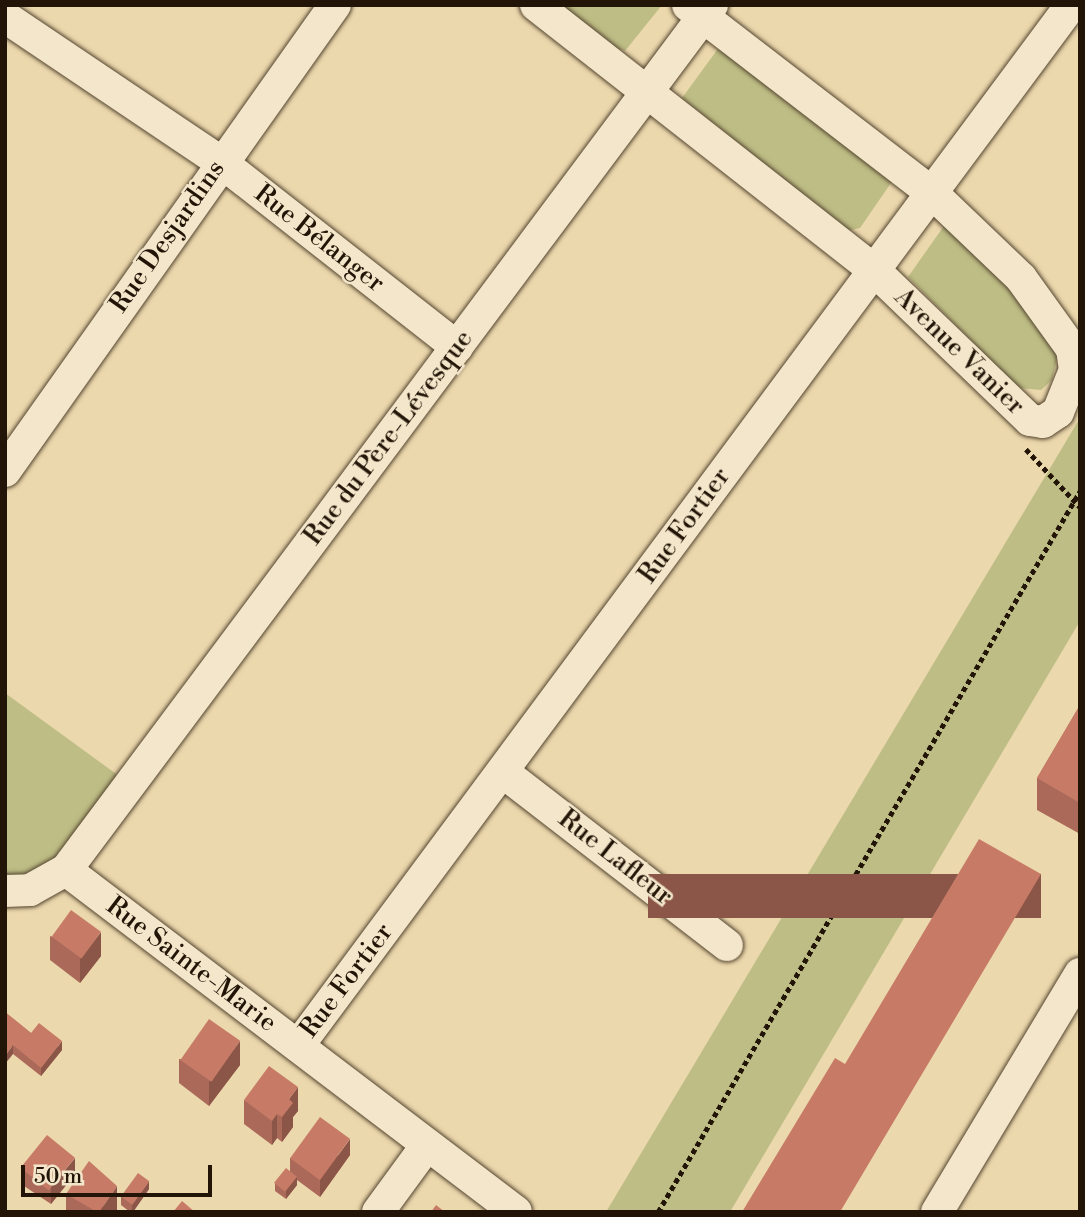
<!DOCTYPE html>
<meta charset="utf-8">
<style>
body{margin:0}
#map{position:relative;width:1085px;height:1217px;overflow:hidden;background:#ecd8ad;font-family:"Libre Bodoni",serif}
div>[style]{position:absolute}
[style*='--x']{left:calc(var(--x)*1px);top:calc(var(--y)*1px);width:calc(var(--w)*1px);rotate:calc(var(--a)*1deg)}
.green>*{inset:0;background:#bebd85}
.path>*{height:4.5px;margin-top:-2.25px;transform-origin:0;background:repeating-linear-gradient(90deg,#221407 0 5px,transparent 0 8.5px)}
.roads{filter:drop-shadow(0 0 2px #544530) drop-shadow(0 0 2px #544530)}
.minor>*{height:32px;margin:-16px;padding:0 16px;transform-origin:16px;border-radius:16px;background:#f3e6ca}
.wall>*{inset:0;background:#ab6a59}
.shaded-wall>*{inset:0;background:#8b5648;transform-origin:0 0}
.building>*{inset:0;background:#c77b67;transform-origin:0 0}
span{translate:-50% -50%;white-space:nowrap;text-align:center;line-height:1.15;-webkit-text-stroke:5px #f3e6ca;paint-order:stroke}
.street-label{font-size:26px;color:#221407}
.frame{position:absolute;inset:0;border:7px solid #221407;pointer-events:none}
.scale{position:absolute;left:21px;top:1165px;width:191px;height:32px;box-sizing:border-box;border:4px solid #221407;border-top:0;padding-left:9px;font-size:21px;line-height:24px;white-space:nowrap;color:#221407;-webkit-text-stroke:5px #f3e6ca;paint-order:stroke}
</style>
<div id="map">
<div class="green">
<i style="clip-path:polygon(561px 5px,662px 5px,625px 51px,615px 48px)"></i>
<i style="clip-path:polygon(720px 46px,893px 180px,860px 228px,847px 231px,682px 98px)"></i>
<i style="clip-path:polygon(946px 223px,996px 264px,1058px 354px,1052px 380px,1041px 390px,1019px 388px,908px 277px)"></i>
<i style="clip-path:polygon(1080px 418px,1080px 621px,730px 1212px,606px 1212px)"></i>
<i style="clip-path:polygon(5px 693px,130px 784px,66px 870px,5px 891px)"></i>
</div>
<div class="path">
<i style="--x:1026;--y:449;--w:79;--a:47"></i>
<i style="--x:658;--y:1212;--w:835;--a:-59.66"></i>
</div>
<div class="roads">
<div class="minor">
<i style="--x:536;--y:5;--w:429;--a:38.1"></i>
<i style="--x:874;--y:270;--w:216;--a:43.9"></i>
<i style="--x:1030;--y:420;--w:13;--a:9"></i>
<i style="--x:1043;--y:422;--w:18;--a:-34"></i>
<i style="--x:1058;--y:412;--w:45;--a:-68"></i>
<i style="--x:1075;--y:370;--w:21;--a:-98"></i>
<i style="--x:1072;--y:349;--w:87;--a:-125.7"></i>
<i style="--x:1021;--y:278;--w:123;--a:-136.3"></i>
<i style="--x:932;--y:193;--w:308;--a:-142.4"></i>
<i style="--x:5;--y:17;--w:260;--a:33.9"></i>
<i style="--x:221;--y:162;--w:300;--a:38.1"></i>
<i style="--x:5;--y:471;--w:571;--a:-54.7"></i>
<i style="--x:503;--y:772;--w:283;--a:37.7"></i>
<i style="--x:66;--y:870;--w:565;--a:37.23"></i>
<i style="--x:5;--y:891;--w:25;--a:-2"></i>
<i style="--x:30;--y:890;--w:41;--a:-29.1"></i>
<i style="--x:66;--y:870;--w:1080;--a:-53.25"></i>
<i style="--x:298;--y:1046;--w:1297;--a:-53.4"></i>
<i style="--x:378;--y:1212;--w:83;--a:-53.8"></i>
<i style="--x:937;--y:1212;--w:278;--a:-59"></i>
</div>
</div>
<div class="wall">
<i style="clip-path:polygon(1080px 705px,1080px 834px,1037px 810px,1037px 778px)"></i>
<i style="clip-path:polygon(50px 936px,101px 956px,80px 983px,50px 960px)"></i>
<i style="clip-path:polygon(5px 1012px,31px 1033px,62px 1050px,41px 1076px,13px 1054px)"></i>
<i style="clip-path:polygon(179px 1059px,240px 1065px,209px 1106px,179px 1083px)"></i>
<i style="clip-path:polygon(244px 1100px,298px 1111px,293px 1117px,293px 1127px,282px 1142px,277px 1138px,272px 1145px,244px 1124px)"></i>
<i style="clip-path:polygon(350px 1155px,320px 1197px,297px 1180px,297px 1185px,286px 1199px,275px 1191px,275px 1183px,290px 1171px,290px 1158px)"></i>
<i style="clip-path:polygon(21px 1168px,75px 1174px,51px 1204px,21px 1184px)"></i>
<i style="clip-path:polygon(149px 1189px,133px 1212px,130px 1212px,121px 1205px,121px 1197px)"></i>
<i style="clip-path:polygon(66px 1194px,117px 1210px,116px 1212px,66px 1212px)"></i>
</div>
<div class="shaded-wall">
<i style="left:1041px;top:874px;width:44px;height:393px;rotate:90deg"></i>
<i style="clip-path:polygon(101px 932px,101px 956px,80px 983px,80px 959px)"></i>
<i style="clip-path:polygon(62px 1041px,62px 1050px,41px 1076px,41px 1068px)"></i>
<i style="clip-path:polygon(240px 1041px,240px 1065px,209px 1106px,209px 1082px)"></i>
<i style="clip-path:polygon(13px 1045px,13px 1054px,5px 1064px,5px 1056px)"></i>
<i style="clip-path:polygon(298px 1087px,298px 1111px,293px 1117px,293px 1127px,282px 1142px,282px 1117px,289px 1099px)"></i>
<i style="clip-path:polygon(277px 1114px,277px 1138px,272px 1145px,272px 1121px)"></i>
<i style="clip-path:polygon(350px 1139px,350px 1155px,320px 1197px,320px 1180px)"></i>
<i style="clip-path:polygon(75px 1158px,75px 1174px,51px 1204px,51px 1187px)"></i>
<i style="clip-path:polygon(297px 1177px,297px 1185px,286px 1199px,286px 1191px)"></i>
<i style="clip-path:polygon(149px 1181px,149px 1189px,133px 1212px,132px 1212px,132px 1205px)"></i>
<i style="clip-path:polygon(117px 1186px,117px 1210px,116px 1212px,99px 1212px)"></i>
</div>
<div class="building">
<i style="clip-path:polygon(1080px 705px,1080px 803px,1037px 778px)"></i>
<i style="clip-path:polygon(979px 839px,1041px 874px,840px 1212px,742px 1212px,835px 1058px,845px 1064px)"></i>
<i style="left:71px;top:910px;width:37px;height:33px;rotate:36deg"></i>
<i style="clip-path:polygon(5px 1012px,31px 1033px,39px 1023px,62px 1041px,41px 1068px,13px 1045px,5px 1056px)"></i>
<i style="left:209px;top:1019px;width:38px;height:50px;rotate:35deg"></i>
<i style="clip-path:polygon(269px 1066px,298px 1087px,289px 1099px,293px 1103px,282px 1117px,277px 1114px,272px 1121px,244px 1100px)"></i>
<i style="left:320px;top:1117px;width:37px;height:51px;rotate:36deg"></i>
<i style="left:47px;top:1135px;width:36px;height:42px;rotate:39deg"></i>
<i style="clip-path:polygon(89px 1161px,117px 1186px,99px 1212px,97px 1212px,66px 1194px)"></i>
<i style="left:286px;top:1168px;width:14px;height:19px;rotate:39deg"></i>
<i style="left:138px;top:1173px;width:14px;height:29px;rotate:36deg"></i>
<i style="clip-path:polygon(182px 1201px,195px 1212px,173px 1212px)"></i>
<i style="clip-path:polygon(436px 1205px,445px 1212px,431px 1212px)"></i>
</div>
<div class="street-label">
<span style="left:168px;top:237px;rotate:-55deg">Rue Desjardins</span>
<span style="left:319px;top:239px;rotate:38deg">Rue Bélanger</span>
<span style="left:959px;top:352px;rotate:44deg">Avenue Vanier</span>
<span style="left:389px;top:438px;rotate:-53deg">Rue du Père-Lévesque</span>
<span style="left:685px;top:526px;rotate:-54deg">Rue Fortier</span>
<span style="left:615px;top:858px;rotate:38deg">Rue Lafleur</span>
<span style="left:191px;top:965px;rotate:37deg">Rue Sainte-Marie</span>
<span style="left:347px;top:981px;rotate:-53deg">Rue Fortier</span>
</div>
<div class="frame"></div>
<div class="scale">50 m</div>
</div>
